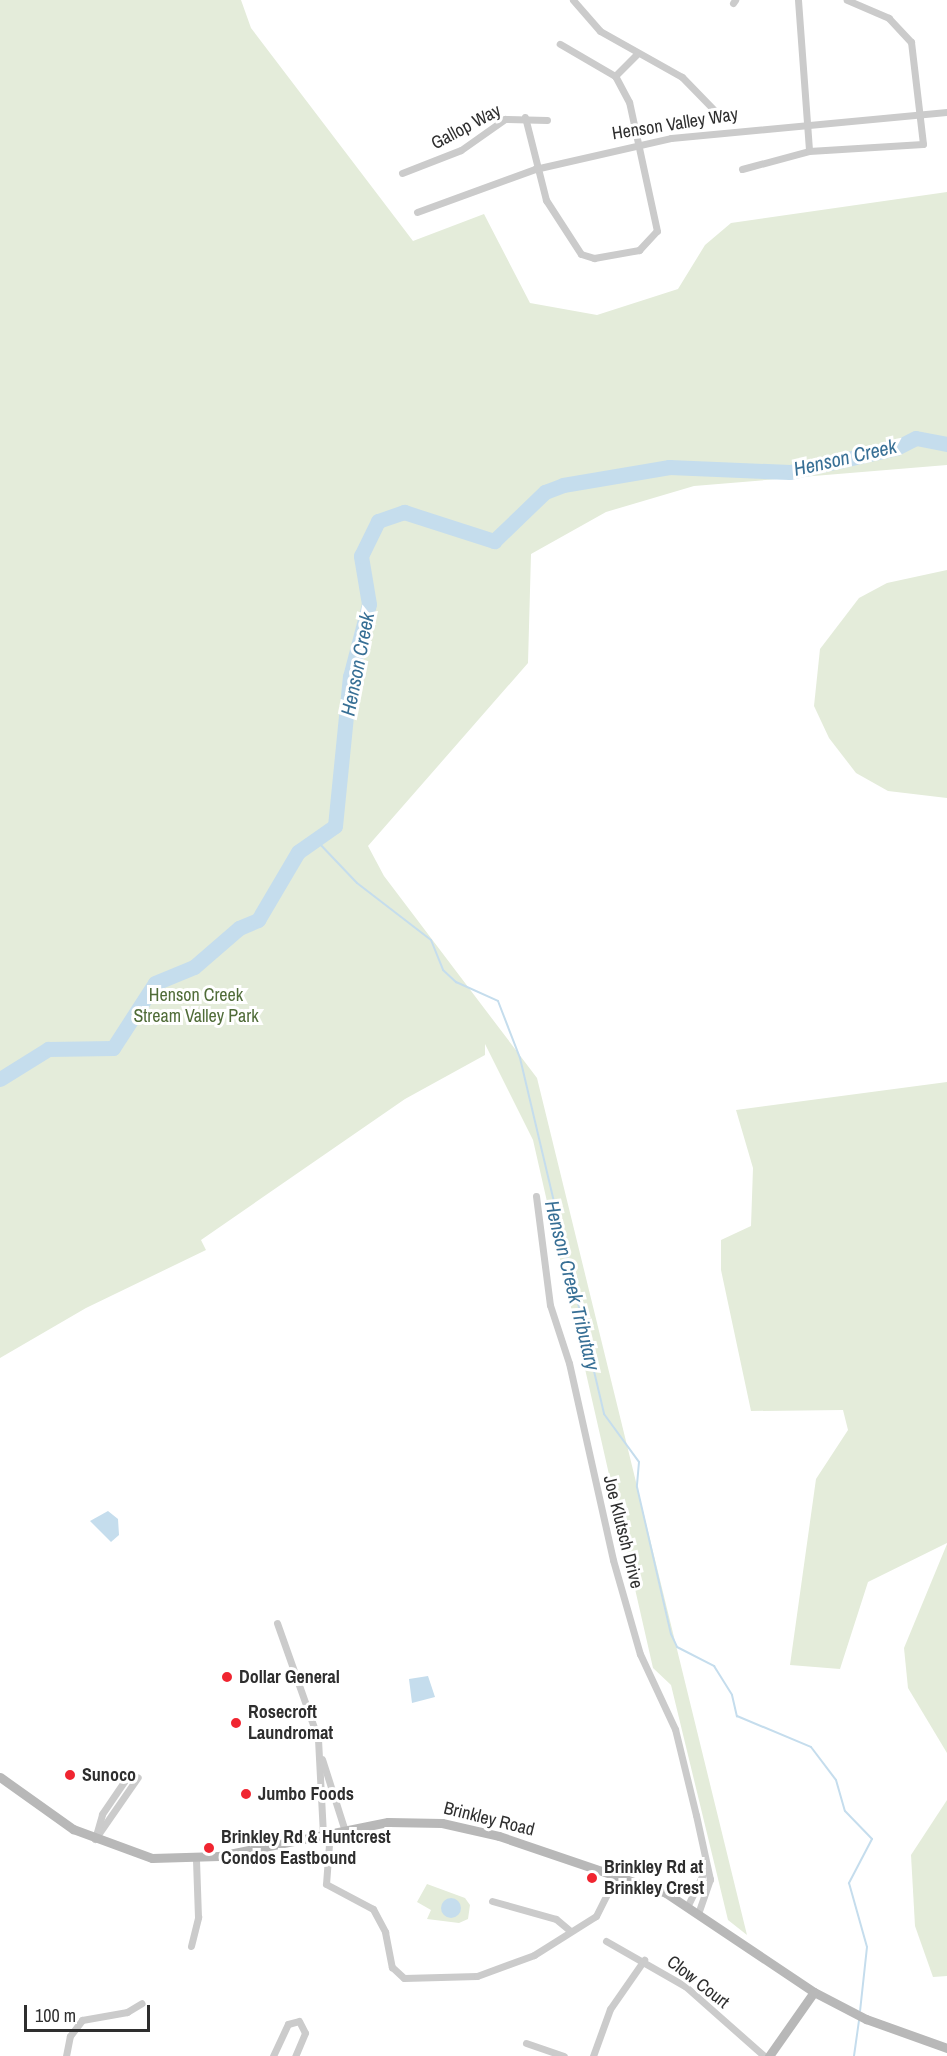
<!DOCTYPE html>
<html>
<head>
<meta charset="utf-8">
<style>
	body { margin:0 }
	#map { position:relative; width:947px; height:2056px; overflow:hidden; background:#fff; font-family:"Archivo Narrow",sans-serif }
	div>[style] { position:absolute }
	.green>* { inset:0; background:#e4ecda }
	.water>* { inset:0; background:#c5dded }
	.round { border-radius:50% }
	.stream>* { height:2px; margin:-1px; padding:0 1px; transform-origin:1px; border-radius:1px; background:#c5dded }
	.river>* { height:15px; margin:-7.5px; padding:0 7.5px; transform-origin:7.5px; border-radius:7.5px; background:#c5dded }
	.street>* { height:7px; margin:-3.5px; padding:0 3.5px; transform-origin:3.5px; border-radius:3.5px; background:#cbcbcb }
	.secondary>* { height:9px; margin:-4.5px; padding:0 4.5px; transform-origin:4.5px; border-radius:4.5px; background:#b8b8b8 }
	.dots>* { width:16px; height:16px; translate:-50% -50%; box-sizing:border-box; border:3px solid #fff; border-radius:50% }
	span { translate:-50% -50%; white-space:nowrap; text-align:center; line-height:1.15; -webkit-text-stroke:6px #fff; paint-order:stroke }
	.street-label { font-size:18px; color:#2e2e2e }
	.park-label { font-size:18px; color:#506c38 }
	.poi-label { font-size:18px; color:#2e2e2e; font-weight:700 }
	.left { translate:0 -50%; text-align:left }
	.water-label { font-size:20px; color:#376f95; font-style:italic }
	.scale { position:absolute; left:24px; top:2005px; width:126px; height:27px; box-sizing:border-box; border:3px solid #2e2e2e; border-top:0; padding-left:8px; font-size:18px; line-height:21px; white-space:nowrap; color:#2e2e2e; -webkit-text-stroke:4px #fff; paint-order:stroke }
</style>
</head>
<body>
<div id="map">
	<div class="green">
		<i style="clip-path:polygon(0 0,241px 0,251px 28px,413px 241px,484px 214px,530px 303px,597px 315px,678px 289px,705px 245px,731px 223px,947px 192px,947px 465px,694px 486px,606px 512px,531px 554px,528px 663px,368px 846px,384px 876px,537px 1078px,747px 1935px,728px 1920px,671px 1685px,653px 1668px,533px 1140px,485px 1044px,485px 1055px,405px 1099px,201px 1240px,206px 1250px,86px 1308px,0 1358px)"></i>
		<i style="clip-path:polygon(947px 570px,947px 798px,888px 791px,856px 773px,829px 738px,814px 706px,820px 649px,859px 598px,887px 583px)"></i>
		<i style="clip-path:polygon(947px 1082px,947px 1543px,868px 1582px,840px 1669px,790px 1665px,816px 1479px,848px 1430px,843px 1410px,751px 1411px,721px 1270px,721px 1240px,751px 1226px,753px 1168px,736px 1110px)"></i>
		<i style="clip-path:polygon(947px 1544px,947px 1753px,908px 1688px,904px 1648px)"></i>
		<i style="clip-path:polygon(947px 1800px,947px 1976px,933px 1977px,915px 1926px,911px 1855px)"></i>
		<i style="clip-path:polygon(427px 1884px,465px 1898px,470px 1905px,468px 1919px,459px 1923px,427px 1919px,431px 1910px,417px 1902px)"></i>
	</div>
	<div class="water">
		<i style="clip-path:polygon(108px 1511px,118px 1519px,119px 1535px,111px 1542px,90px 1521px)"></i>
		<i style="clip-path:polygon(428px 1676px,435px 1697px,412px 1703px,409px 1679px)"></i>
		<i class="round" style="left:441px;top:1898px;width:20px;height:20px"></i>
	</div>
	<div class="stream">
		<i style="left:317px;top:841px;width:58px;rotate:46.4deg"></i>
		<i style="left:357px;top:883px;width:93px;rotate:37.6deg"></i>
		<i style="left:431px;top:940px;width:32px;rotate:68deg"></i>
		<i style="left:443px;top:970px;width:18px;rotate:43deg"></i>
		<i style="left:456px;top:982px;width:46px;rotate:24.3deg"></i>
		<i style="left:498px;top:1001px;width:61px;rotate:68.9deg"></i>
		<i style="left:520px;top:1058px;width:366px;rotate:76.7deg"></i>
		<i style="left:604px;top:1414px;width:59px;rotate:53.9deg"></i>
		<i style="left:639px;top:1462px;width:25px;rotate:95deg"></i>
		<i style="left:637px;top:1487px;width:151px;rotate:77deg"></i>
		<i style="left:671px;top:1634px;width:14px;rotate:65deg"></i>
		<i style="left:677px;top:1647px;width:42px;rotate:27.2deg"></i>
		<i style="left:714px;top:1666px;width:34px;rotate:58deg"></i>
		<i style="left:732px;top:1695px;width:22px;rotate:77deg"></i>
		<i style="left:737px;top:1716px;width:80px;rotate:22.7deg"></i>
		<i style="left:811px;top:1747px;width:41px;rotate:52.9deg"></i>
		<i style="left:836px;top:1780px;width:32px;rotate:74deg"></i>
		<i style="left:845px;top:1811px;width:39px;rotate:46deg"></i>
		<i style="left:872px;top:1839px;width:50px;rotate:117.6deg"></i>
		<i style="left:849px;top:1883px;width:66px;rotate:74.3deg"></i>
		<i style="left:867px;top:1947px;width:64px;rotate:96.2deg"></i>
		<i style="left:854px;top:2056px;width:36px;rotate:-82deg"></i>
	</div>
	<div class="river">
		<i style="left:0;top:1079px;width:57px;rotate:-32deg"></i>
		<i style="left:48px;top:1049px;width:65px;rotate:-0.9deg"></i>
		<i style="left:113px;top:1048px;width:77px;rotate:-57.1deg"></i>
		<i style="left:155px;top:983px;width:42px;rotate:-22.3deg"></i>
		<i style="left:194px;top:967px;width:60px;rotate:-40.9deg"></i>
		<i style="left:239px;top:928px;width:21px;rotate:-23deg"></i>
		<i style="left:258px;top:920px;width:79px;rotate:-59.5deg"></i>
		<i style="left:298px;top:852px;width:45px;rotate:-35.1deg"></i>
		<i style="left:335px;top:826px;width:150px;rotate:-84.3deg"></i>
		<i style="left:350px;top:677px;width:75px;rotate:-75.4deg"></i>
		<i style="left:369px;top:604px;width:49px;rotate:-99.5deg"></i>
		<i style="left:361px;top:556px;width:39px;rotate:-64deg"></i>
		<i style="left:378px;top:521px;width:28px;rotate:-19deg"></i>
		<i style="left:404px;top:512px;width:95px;rotate:17.9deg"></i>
		<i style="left:494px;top:541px;width:71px;rotate:-43.9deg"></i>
		<i style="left:545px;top:492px;width:19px;rotate:-21deg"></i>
		<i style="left:563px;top:485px;width:108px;rotate:-9.6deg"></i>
		<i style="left:669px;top:467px;width:121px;rotate:2.4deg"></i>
		<i style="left:790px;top:472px;width:109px;rotate:-12.8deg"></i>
		<i style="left:896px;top:448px;width:22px;rotate:-27deg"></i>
		<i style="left:916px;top:438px;width:32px;rotate:11deg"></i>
	</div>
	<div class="street">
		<i style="left:573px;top:0;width:41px;rotate:48.9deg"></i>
		<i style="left:600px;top:31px;width:94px;rotate:29.3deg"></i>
		<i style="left:682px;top:77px;width:49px;rotate:45.8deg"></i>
		<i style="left:798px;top:0;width:151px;rotate:85.8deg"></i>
		<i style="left:733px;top:3px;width:4px;rotate:-56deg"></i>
		<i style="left:615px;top:76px;width:30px;rotate:-45deg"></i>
		<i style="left:525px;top:117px;width:86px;rotate:75.8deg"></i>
		<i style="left:546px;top:200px;width:64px;rotate:57.1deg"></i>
		<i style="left:581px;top:254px;width:14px;rotate:17deg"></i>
		<i style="left:594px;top:258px;width:46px;rotate:-10.1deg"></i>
		<i style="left:639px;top:250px;width:26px;rotate:-47deg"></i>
		<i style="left:657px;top:231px;width:132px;rotate:-102.2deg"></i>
		<i style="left:629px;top:102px;width:30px;rotate:-118deg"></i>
		<i style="left:615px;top:76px;width:64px;rotate:-149.8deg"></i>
		<i style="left:742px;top:169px;width:69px;rotate:-15deg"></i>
		<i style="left:809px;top:151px;width:114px;rotate:-3.5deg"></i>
		<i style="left:923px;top:144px;width:103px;rotate:-96.7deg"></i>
		<i style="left:911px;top:42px;width:33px;rotate:-133deg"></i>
		<i style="left:889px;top:18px;width:46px;rotate:-156.8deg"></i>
		<i style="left:402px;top:173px;width:63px;rotate:-21.3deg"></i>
		<i style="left:461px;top:150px;width:54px;rotate:-35.2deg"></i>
		<i style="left:505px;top:119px;width:42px;rotate:1.4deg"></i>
		<i style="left:417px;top:212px;width:126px;rotate:-20deg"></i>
		<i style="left:535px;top:169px;width:139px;rotate:-12.8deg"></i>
		<i style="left:671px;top:138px;width:277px;rotate:-5.4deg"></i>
		<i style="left:536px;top:1196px;width:110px;rotate:82.7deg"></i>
		<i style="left:550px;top:1305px;width:61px;rotate:71.9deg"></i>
		<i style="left:569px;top:1363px;width:202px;rotate:77.4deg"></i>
		<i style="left:613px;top:1560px;width:98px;rotate:74deg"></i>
		<i style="left:640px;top:1654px;width:83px;rotate:65deg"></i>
		<i style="left:675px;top:1729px;width:89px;rotate:76.3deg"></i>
		<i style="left:696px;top:1815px;width:66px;rotate:77.7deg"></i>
		<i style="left:710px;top:1879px;width:34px;rotate:109deg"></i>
		<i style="left:277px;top:1623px;width:123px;rotate:70.5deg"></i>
		<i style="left:318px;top:1739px;width:94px;rotate:87deg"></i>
		<i style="left:322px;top:1759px;width:72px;rotate:72.3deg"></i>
		<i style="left:330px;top:1831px;width:53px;rotate:94.3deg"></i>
		<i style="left:326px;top:1884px;width:53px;rotate:28deg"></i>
		<i style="left:373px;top:1909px;width:26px;rotate:62deg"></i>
		<i style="left:385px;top:1932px;width:36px;rotate:79deg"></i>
		<i style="left:392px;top:1967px;width:16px;rotate:43deg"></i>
		<i style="left:404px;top:1978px;width:73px;rotate:-1.6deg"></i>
		<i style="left:477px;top:1976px;width:61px;rotate:-20.2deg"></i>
		<i style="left:534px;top:1955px;width:73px;rotate:-32.2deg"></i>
		<i style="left:596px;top:1916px;width:47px;rotate:-63.4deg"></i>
		<i style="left:95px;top:1839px;width:75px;rotate:-55.3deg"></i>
		<i style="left:95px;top:1839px;width:26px;rotate:-74deg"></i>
		<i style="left:102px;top:1814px;width:50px;rotate:-55.7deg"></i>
		<i style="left:492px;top:1901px;width:66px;rotate:15.7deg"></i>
		<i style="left:556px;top:1919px;width:17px;rotate:40deg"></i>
		<i style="left:688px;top:1905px;width:41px;rotate:-64.1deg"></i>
		<i style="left:606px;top:1941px;width:91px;rotate:29.7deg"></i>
		<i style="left:685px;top:1986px;width:106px;rotate:41.5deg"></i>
		<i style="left:191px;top:1946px;width:30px;rotate:-76deg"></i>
		<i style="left:198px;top:1917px;width:58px;rotate:-92deg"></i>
		<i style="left:526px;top:2043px;width:40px;rotate:18.9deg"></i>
		<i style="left:66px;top:2056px;width:20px;rotate:-79deg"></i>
		<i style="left:70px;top:2036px;width:20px;rotate:-53deg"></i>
		<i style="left:82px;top:2020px;width:46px;rotate:-10.1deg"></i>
		<i style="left:127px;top:2012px;width:17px;rotate:-31deg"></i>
		<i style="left:273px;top:2056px;width:35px;rotate:-65deg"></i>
		<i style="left:288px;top:2024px;width:11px;rotate:-15deg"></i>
		<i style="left:299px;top:2021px;width:13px;rotate:63deg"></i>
		<i style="left:305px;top:2033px;width:25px;rotate:113deg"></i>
		<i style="left:593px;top:2056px;width:50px;rotate:-70.1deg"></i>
		<i style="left:610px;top:2009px;width:60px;rotate:-55.2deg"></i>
	</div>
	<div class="secondary">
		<i style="left:0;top:1777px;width:90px;rotate:35.5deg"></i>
		<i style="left:73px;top:1829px;width:84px;rotate:20.2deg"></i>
		<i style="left:152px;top:1858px;width:67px;rotate:-1.7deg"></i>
		<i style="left:219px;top:1856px;width:172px;rotate:-11.4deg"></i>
		<i style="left:388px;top:1822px;width:54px;rotate:1.1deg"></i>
		<i style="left:442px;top:1823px;width:58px;rotate:12.8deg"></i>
		<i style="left:499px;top:1836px;width:176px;rotate:18.8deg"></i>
		<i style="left:666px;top:1893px;width:178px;rotate:33.8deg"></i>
		<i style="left:814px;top:1992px;width:59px;rotate:27.4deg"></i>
		<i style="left:866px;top:2019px;width:86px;rotate:19.7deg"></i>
		<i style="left:769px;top:2056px;width:78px;rotate:-54.9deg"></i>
	</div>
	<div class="dots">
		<i style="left:227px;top:1677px;background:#f02530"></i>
		<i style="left:236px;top:1723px;background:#f02530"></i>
		<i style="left:70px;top:1775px;background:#f02530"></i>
		<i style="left:246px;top:1794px;background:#f02530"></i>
		<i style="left:209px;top:1848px;background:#f02530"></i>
		<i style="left:592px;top:1878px;background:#f02530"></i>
	</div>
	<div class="street-label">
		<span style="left:675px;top:124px;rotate:-9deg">Henson Valley Way</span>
		<span style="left:466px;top:127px;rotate:-28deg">Gallop Way</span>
		<span style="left:623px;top:1532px;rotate:76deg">Joe Klutsch Drive</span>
		<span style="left:489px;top:1819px;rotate:14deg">Brinkley Road</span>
		<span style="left:698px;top:1982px;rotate:38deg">Clow Court</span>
	</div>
	<div class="park-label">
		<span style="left:196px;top:1006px">Henson Creek<br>Stream Valley Park</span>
	</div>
	<div class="poi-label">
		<span class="left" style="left:239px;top:1677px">Dollar General</span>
		<span class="left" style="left:248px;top:1723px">Rosecroft<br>Laundromat</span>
		<span class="left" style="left:82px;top:1775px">Sunoco</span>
		<span class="left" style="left:258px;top:1794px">Jumbo Foods</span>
		<span class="left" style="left:221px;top:1848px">Brinkley Rd &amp; Huntcrest<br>Condos Eastbound</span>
		<span class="left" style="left:604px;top:1878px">Brinkley Rd at<br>Brinkley Crest</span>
	</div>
	<div class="water-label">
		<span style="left:845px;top:457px;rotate:-13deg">Henson Creek</span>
		<span style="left:357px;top:664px;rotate:-79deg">Henson Creek</span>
		<span style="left:573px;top:1285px;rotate:76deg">Henson Creek Tributary</span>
	</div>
	<div class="scale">100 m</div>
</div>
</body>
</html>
